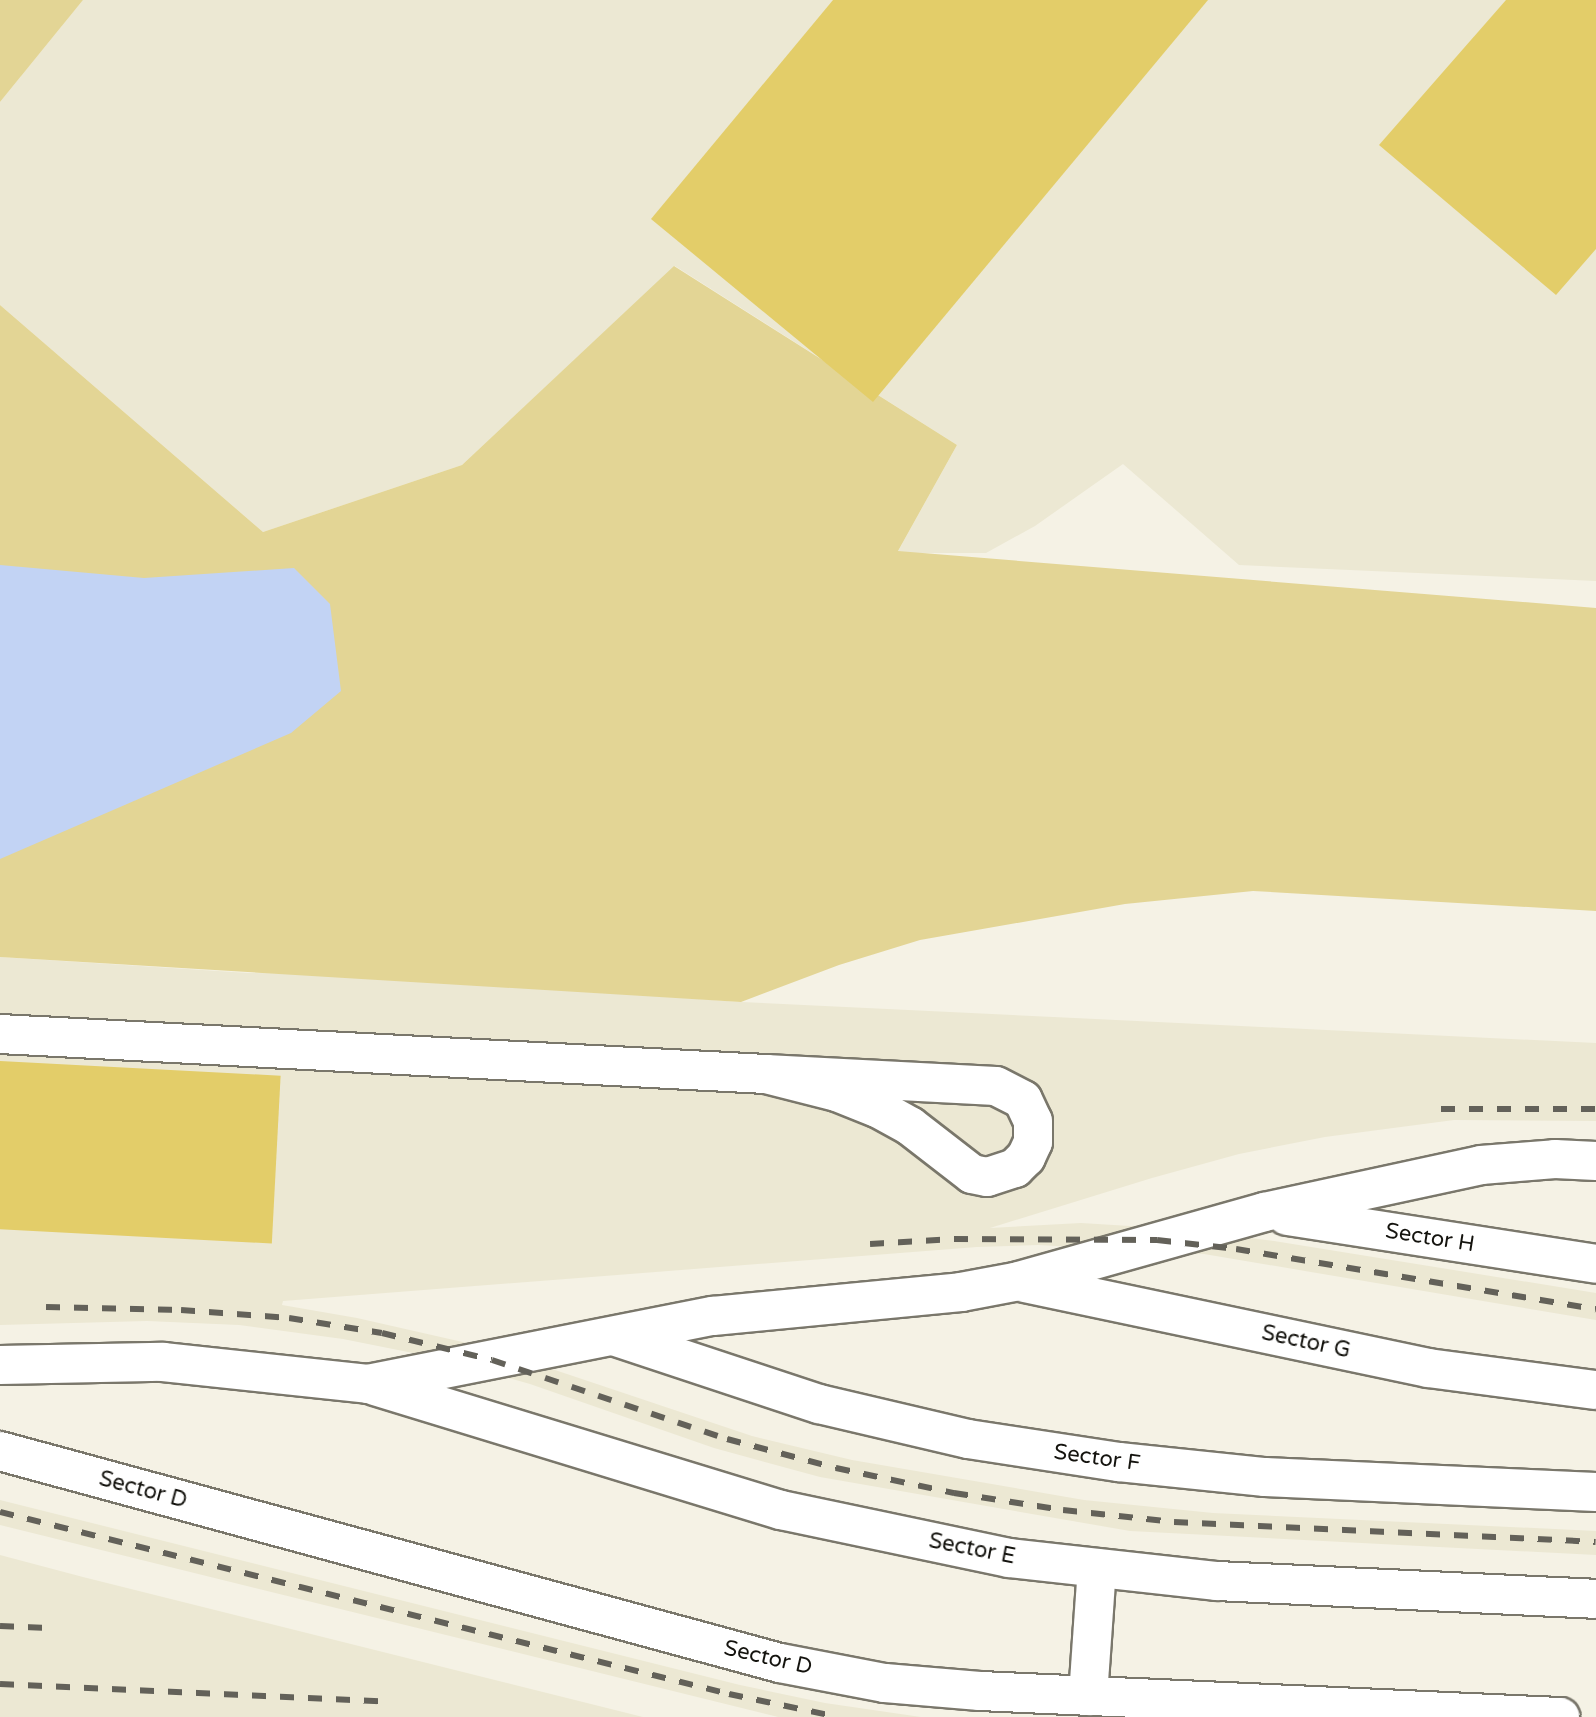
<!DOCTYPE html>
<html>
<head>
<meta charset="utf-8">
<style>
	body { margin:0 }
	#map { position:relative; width:1596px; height:1717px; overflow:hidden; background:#f5f2e5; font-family:"Varela Round",sans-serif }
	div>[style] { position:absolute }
	.built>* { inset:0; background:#ece8d3 }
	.green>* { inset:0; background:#e3d595 }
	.water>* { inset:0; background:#c2d3f4 }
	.building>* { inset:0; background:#e3cd69; transform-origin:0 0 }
	.roads { filter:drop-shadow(2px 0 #7a776b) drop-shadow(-2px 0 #7a776b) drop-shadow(0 2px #7a776b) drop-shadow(0 -2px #7a776b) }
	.minor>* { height:38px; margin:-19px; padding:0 19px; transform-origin:19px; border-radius:19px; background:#fff }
	.rail>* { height:6px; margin-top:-3px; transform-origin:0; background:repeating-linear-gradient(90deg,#636159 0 14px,transparent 0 28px) }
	span { translate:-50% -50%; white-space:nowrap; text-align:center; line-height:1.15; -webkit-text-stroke:8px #fff; paint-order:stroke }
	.street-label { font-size:22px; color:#14130e }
</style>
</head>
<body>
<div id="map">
	<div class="built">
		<i style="clip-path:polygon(83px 0,1596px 0,1596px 581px,1239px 565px,1123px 464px,1035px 526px,986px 553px,897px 553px,957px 445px,675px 266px,462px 465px,263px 532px,0 305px,0 102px)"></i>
		<i style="clip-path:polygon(0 957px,249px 973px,342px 974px,741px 1002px,1596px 1043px,1596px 1121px,1454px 1120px,1325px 1137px,1239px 1154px,1152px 1178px,990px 1228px,1081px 1223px,1179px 1229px,1274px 1241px,1596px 1293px,1596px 1320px,1204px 1254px,1038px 1245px,977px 1247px,283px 1301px,282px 1305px,357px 1318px,489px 1348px,752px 1436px,852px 1460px,1084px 1500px,1213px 1513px,1596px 1531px,1596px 1555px,1130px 1531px,820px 1477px,714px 1448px,530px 1384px,438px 1358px,343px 1339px,239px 1325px,147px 1321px,0 1325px)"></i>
		<i style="clip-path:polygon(0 1500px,740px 1685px,825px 1703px,921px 1717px,778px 1717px,0 1525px)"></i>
		<i style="clip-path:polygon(0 1555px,83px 1577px,643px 1717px,0 1717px)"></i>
	</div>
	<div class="green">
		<i style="clip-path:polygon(0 0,83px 0,0 102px)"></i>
		<i style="clip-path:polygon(674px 266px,957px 445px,898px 551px,1596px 608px,1596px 911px,1253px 891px,1125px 904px,920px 940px,839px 965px,741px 1002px,0 957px,0 305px,263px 532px,462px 465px)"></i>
	</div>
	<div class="water">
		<i style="clip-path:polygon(0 565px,144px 578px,294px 568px,330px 604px,341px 691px,291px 733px,0 859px)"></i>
	</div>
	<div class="building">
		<i style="clip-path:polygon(833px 0,1208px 0,873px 402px,651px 219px)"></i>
		<i style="clip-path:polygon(1506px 0,1596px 0,1596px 249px,1556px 295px,1379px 145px)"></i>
		<i style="left:0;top:1061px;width:281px;height:168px;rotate:3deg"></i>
	</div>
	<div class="roads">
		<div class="minor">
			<i style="left:0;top:1034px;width:767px;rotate:2.99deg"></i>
			<i style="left:766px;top:1074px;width:230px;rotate:3deg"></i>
			<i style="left:996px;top:1086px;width:30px;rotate:27deg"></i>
			<i style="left:1023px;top:1100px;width:23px;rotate:65deg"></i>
			<i style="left:1033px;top:1121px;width:21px;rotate:90deg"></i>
			<i style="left:1033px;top:1142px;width:17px;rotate:115deg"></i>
			<i style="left:1026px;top:1157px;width:16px;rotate:135deg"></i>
			<i style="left:1015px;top:1168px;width:29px;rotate:162deg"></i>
			<i style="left:987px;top:1177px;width:15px;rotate:-169deg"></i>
			<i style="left:972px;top:1174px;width:78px;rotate:-142.3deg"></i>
			<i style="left:910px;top:1126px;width:38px;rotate:-151deg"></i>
			<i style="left:877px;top:1108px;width:43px;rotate:-158.2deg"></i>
			<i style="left:837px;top:1092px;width:73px;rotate:-165.8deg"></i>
			<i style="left:1287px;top:1216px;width:313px;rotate:8.8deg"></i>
			<i style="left:1025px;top:1283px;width:412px;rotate:11.9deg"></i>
			<i style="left:1428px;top:1368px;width:169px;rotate:7.5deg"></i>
			<i style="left:616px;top:1337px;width:214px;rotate:18.3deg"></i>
			<i style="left:819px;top:1404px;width:153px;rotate:13.2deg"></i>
			<i style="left:968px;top:1439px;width:153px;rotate:8.7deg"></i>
			<i style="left:1119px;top:1462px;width:147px;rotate:5.9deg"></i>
			<i style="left:1265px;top:1477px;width:331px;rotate:2.6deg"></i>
			<i style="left:0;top:1365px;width:163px;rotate:-1.1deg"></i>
			<i style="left:163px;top:1362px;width:206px;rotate:6.1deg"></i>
			<i style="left:368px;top:1384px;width:352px;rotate:-11.2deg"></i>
			<i style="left:713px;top:1316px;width:249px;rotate:-5.5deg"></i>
			<i style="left:961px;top:1292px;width:59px;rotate:-10.7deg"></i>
			<i style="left:1019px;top:1281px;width:255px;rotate:-15.7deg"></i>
			<i style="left:1264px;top:1212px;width:222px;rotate:-12.2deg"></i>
			<i style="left:1481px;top:1165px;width:74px;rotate:-4.6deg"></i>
			<i style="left:1555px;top:1159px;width:41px;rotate:2.8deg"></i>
			<i style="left:375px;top:1386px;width:425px;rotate:17deg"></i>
			<i style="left:781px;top:1510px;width:233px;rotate:11.9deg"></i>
			<i style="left:1009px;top:1558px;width:209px;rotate:6.3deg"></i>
			<i style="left:1217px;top:1581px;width:379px;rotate:2.7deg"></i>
			<i style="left:0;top:1451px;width:808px;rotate:15.21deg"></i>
			<i style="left:780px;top:1663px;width:107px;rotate:10.8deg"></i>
			<i style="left:885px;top:1683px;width:95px;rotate:4.8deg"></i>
			<i style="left:980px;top:1691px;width:581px;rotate:2.57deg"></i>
			<i style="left:1088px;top:1696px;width:128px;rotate:-86deg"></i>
		</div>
	</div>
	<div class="rail">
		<i style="left:1441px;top:1109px;width:155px"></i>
		<i style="left:870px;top:1244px;width:84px;rotate:-3.4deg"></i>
		<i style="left:954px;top:1239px;width:203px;rotate:0.3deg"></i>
		<i style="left:1157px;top:1240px;width:80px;rotate:6.5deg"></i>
		<i style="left:1236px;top:1249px;width:365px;rotate:9.5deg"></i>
		<i style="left:46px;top:1307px;width:135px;rotate:1.3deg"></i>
		<i style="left:181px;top:1310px;width:108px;rotate:4.2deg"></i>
		<i style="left:289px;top:1318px;width:94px;rotate:9.2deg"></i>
		<i style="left:382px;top:1333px;width:113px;rotate:13.8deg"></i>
		<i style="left:492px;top:1360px;width:248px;rotate:18.6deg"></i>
		<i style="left:727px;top:1439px;width:113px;rotate:14.9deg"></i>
		<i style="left:836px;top:1468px;width:121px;rotate:12deg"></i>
		<i style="left:954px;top:1493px;width:110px;rotate:8.9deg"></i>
		<i style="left:1063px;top:1510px;width:112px;rotate:6.2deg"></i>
		<i style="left:1174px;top:1522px;width:422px;rotate:2.7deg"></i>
		<i style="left:0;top:1512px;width:751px;rotate:14.02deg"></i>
		<i style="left:729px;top:1694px;width:111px;rotate:11.9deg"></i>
		<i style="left:0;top:1626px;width:48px;rotate:2.4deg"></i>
		<i style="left:0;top:1684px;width:391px;rotate:2.6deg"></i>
	</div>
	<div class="street-label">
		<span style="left:1430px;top:1238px;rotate:9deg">Sector H</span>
		<span style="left:1306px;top:1342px;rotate:12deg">Sector G</span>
		<span style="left:1097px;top:1458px;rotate:8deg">Sector F</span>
		<span style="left:143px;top:1490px;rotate:15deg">Sector D</span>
		<span style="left:972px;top:1549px;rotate:11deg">Sector E</span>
		<span style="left:768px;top:1658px;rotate:13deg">Sector D</span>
	</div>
</div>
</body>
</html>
